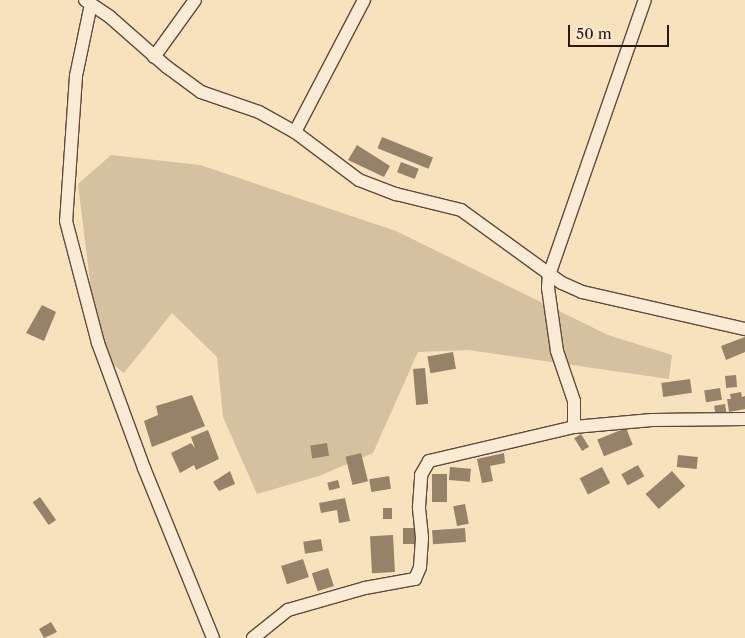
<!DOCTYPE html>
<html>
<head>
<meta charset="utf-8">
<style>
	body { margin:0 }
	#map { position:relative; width:745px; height:638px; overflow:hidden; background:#f8e2bd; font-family:"Libre Caslon Text",serif }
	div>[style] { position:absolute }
	.green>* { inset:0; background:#d5c09f }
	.building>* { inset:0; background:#968169; transform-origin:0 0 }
	.roads { filter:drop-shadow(1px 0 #5f4a3a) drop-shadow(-1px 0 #5f4a3a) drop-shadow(0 1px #5f4a3a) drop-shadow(0 -1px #5f4a3a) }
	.street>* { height:12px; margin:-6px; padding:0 6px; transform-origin:6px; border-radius:6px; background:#faecd4 }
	span { translate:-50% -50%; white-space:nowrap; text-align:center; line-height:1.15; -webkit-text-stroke:5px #faecd4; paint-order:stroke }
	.scale { position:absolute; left:568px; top:25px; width:101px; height:22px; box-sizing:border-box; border:2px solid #2c180f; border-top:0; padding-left:6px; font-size:15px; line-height:18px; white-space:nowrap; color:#2c180f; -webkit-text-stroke:4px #faecd4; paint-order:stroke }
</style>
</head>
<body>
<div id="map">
	<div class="green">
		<i style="clip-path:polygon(111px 155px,200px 165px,396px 231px,608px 335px,672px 355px,669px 379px,468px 350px,418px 352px,373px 453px,319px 476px,257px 494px,223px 417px,217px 357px,172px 313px,124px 373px,99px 354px,78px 184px)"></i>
	</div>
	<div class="building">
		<i style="left:382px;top:137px;width:55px;height:12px;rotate:22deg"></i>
		<i style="clip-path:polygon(357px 145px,390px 166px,384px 177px,348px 160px)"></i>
		<i style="left:401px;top:162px;width:19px;height:11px;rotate:21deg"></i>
		<i style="clip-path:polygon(42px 305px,56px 312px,44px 341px,26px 333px)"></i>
		<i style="clip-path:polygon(745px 337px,745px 352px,726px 360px,721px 346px)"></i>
		<i style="left:453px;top:352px;width:17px;height:26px;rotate:80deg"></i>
		<i style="left:425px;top:368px;width:36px;height:12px;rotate:85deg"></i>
		<i style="left:736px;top:375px;width:12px;height:11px;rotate:85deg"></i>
		<i style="left:690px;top:379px;width:14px;height:29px;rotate:82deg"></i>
		<i style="left:720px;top:388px;width:12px;height:16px;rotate:81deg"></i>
		<i style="clip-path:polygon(741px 392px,742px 397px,745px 396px,745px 409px,729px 412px,727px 399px,731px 399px,730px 394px)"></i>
		<i style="clip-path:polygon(192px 395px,205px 426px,152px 447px,144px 421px,158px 415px,156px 406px)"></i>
		<i style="left:725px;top:404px;width:12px;height:11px;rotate:81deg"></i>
		<i style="left:626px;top:428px;width:18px;height:31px;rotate:68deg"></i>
		<i style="clip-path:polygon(208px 430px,219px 459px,196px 470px,194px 465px,180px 473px,171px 453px,191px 443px,195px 448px,191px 437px)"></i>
		<i style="left:581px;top:434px;width:15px;height:8px;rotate:58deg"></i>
		<i style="left:327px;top:443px;width:13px;height:17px;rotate:81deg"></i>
		<i style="left:361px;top:453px;width:29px;height:16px;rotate:76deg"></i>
		<i style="clip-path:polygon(504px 453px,505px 463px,490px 466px,493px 481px,482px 483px,477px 459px)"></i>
		<i style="left:678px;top:455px;width:20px;height:12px;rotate:6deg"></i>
		<i style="left:638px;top:465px;width:13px;height:19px;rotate:61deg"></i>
		<i style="left:450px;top:467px;width:21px;height:13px;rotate:5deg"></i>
		<i style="left:602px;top:467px;width:18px;height:25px;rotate:63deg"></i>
		<i style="clip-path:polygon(230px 471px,235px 484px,219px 491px,213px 482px)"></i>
		<i style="left:672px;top:471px;width:20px;height:35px;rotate:49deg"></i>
		<i style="left:432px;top:474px;width:15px;height:28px"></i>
		<i style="left:389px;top:476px;width:13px;height:20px;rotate:81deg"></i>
		<i style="left:338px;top:480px;width:8px;height:11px;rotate:76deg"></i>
		<i style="left:40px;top:497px;width:28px;height:9px;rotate:55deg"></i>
		<i style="clip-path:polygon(345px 498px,350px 521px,339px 523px,337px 510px,321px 513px,319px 503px)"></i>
		<i style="left:465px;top:504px;width:20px;height:12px;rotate:79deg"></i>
		<i style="left:383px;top:508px;width:9px;height:11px"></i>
		<i style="left:403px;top:528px;width:12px;height:16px"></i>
		<i style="left:465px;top:528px;width:14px;height:33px;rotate:86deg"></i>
		<i style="left:393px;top:535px;width:37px;height:23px;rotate:87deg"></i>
		<i style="left:321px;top:539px;width:12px;height:18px;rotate:81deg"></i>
		<i style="left:303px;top:559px;width:19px;height:23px;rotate:72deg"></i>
		<i style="left:328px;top:568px;width:19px;height:17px;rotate:72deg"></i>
		<i style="clip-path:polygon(51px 622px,57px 632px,44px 638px,39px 629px)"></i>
	</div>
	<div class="roads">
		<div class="street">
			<i style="left:85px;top:0;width:30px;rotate:34deg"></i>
			<i style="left:110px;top:17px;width:76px;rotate:41.3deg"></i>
			<i style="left:167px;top:67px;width:42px;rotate:36.3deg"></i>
			<i style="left:201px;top:92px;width:61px;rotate:19deg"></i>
			<i style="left:259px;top:112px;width:41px;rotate:29.1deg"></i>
			<i style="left:295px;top:132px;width:80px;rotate:36.9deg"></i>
			<i style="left:359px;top:180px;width:40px;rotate:21deg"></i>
			<i style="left:396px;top:194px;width:67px;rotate:13.8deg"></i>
			<i style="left:461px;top:210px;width:125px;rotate:35.9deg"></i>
			<i style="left:562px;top:283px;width:22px;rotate:24deg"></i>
			<i style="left:582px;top:292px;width:167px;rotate:12.8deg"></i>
			<i style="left:91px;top:4px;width:74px;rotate:101.8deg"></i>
			<i style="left:76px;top:76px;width:145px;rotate:93.9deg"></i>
			<i style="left:66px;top:221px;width:126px;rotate:75.3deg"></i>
			<i style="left:98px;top:343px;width:133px;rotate:69.8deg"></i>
			<i style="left:144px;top:468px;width:183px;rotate:67.9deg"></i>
			<i style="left:154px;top:57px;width:70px;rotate:-54.3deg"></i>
			<i style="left:295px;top:132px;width:149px;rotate:-62.4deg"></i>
			<i style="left:574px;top:427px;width:26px;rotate:-90deg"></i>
			<i style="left:574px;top:401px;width:53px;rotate:-108.8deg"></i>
			<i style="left:557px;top:351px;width:64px;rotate:-98.1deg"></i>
			<i style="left:548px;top:288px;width:13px;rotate:-86deg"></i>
			<i style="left:549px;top:275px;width:291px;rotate:-70.8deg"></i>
			<i style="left:253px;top:638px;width:45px;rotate:-38.7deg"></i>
			<i style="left:288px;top:610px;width:80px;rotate:-15.9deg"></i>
			<i style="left:365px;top:588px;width:51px;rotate:-10.2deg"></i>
			<i style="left:415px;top:579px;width:13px;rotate:-67deg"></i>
			<i style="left:420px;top:567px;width:30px;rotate:-86deg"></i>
			<i style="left:422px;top:537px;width:30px;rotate:-96deg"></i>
			<i style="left:419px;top:507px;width:32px;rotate:-86deg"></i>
			<i style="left:421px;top:475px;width:16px;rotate:-60deg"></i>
			<i style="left:429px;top:461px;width:149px;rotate:-13.2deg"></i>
			<i style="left:574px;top:427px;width:78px;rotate:-5.1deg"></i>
			<i style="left:652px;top:420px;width:93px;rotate:-0.6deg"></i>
		</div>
	</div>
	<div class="scale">50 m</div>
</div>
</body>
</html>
